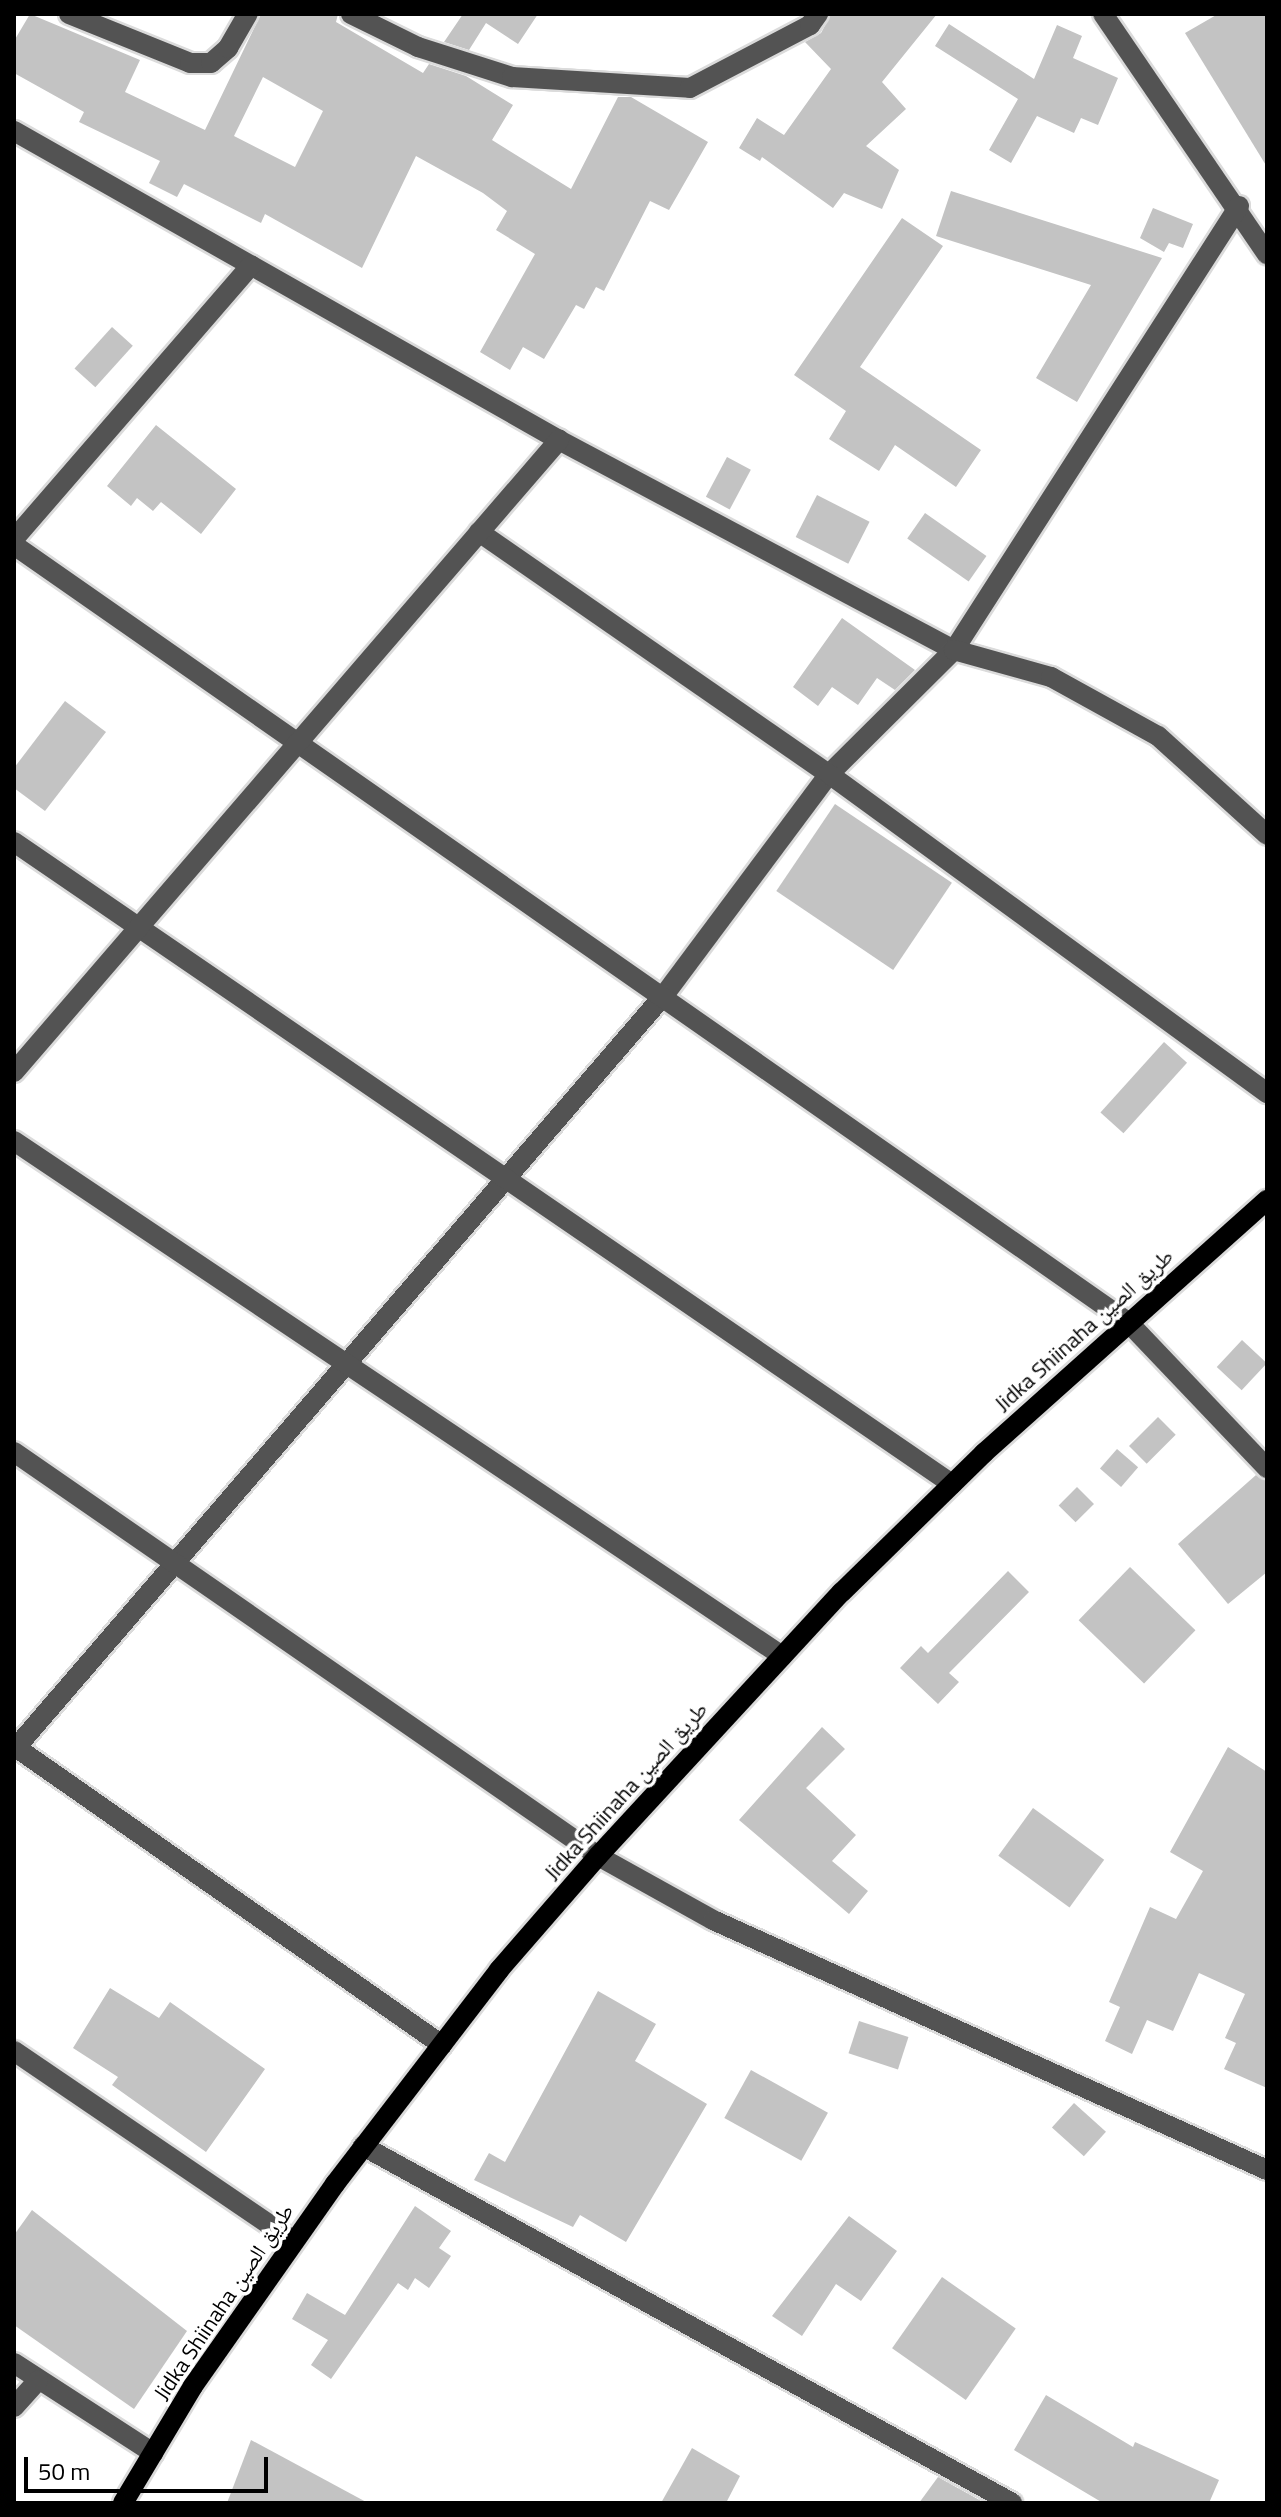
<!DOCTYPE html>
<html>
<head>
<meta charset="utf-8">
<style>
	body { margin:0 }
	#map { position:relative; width:1281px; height:2517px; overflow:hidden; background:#fff; font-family:"Titillium Web","Noto Naskh Arabic",sans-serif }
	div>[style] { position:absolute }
	.building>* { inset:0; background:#c3c3c3; transform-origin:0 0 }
	.roads { filter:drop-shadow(2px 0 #dbdbdb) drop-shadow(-2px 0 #dbdbdb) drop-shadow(0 2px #dbdbdb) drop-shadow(0 -2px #dbdbdb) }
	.minor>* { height:20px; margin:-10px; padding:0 10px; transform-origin:10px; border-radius:10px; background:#535353 }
	.major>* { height:20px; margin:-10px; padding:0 10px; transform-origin:10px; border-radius:10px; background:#000 }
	span { translate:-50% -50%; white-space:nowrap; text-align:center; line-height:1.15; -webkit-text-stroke:7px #fff; paint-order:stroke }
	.street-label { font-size:22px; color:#000 }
	.frame { position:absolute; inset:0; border:16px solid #000; pointer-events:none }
	.scale { position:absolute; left:24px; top:2457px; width:244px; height:36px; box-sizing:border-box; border:4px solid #000; border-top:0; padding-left:10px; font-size:24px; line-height:28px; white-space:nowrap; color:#000; -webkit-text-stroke:6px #fff; paint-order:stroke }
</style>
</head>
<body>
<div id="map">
	<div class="building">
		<i style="clip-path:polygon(evenodd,30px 14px,140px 60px,125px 92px,205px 130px,261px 14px,338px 14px,336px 22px,423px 73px,429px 64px,466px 76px,513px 105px,492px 140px,571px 189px,618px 97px,631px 97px,708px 142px,669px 210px,650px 201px,604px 291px,596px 287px,584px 309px,576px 305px,544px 359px,523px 347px,510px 370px,480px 352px,535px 254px,496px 230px,507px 211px,483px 193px,416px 156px,362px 268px,265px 214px,261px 223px,184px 184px,177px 197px,149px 183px,160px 161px,79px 122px,84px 112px,14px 73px,14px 41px,30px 14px,263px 77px,323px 111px,295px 167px,234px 136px,263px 77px)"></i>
		<i style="clip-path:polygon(463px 14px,538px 14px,518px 44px,486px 23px,469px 50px,444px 42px)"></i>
		<i style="clip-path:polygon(831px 14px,937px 14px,882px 82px,906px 109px,866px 146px,899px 170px,882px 209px,844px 193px,833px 208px,762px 157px,760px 161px,739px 148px,757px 118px,784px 135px,831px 69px,805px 42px,821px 33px)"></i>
		<i style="clip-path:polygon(1218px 14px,1267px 14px,1267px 167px,1185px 33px)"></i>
		<i style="clip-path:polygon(949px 24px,1034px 79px,1057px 25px,1082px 36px,1073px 58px,1118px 78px,1098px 125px,1081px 118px,1074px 133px,1037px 116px,1011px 163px,989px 150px,1018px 99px,935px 46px)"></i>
		<i style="clip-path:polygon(951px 191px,1162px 258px,1077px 402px,1036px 378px,1091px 285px,936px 236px)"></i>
		<i style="clip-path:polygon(1153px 208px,1193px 224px,1183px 248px,1169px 243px,1164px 252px,1140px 238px)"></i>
		<i style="clip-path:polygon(902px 218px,943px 246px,860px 367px,981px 450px,956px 487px,895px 445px,879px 471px,829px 439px,846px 411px,794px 375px)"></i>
		<i style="left:112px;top:327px;width:28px;height:56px;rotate:42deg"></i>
		<i style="clip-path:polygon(156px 425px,236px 489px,201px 534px,161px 502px,153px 511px,137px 498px,131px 506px,107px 486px)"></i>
		<i style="left:727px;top:457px;width:27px;height:45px;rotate:28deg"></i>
		<i style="left:817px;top:495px;width:59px;height:47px;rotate:27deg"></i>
		<i style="left:925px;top:513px;width:75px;height:31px;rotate:35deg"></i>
		<i style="clip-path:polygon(842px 618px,915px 670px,895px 690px,877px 678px,858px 705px,832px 687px,818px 706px,793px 687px)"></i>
		<i style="clip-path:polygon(65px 701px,106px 732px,45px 811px,14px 788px,14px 768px)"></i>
		<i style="left:835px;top:804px;width:141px;height:105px;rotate:34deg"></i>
		<i style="left:1164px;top:1042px;width:31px;height:95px;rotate:42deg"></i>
		<i style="left:1242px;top:1340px;width:34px;height:37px;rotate:43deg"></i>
		<i style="left:1158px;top:1417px;width:25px;height:41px;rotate:45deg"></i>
		<i style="left:1117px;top:1449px;width:28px;height:26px;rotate:41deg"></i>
		<i style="clip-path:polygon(1256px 1475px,1267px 1481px,1267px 1572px,1228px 1604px,1178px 1544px)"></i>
		<i style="left:1077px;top:1487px;width:24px;height:26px;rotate:45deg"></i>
		<i style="left:1130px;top:1567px;width:91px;height:74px;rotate:44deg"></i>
		<i style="clip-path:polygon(1008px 1571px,1029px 1592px,949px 1673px,959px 1682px,938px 1704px,900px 1668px,921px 1646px,928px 1653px)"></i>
		<i style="clip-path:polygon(822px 1727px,845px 1749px,806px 1788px,856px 1835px,832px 1861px,868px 1891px,849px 1914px,739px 1820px)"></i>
		<i style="clip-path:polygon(1228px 1747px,1267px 1772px,1267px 2088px,1224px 2069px,1236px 2043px,1225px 2038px,1245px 1994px,1199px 1973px,1173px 2031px,1147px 2020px,1132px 2054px,1105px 2041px,1120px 2007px,1109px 2002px,1150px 1907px,1176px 1919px,1203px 1871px,1170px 1852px)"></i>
		<i style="left:1033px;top:1808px;width:88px;height:59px;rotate:36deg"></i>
		<i style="clip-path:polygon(110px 1988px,159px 2018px,170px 2002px,265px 2069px,206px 2152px,112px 2085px,118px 2077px,73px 2048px)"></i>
		<i style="clip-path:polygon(598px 1991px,656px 2024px,635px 2061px,707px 2104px,626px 2242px,580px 2215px,573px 2227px,474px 2180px,489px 2153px,505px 2162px)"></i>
		<i style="left:859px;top:2021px;width:52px;height:34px;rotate:18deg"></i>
		<i style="left:751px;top:2070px;width:88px;height:55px;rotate:29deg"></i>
		<i style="left:1074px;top:2103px;width:43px;height:33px;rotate:42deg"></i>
		<i style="clip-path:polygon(415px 2206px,451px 2231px,439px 2248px,451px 2256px,429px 2288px,415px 2278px,408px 2290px,398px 2283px,331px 2379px,311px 2365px,328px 2340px,292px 2319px,307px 2293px,345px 2315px)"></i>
		<i style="clip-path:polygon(32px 2210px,187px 2331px,134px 2409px,14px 2325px,14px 2235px)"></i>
		<i style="clip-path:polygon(849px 2216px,897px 2251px,861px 2301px,836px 2284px,802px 2336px,772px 2316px)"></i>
		<i style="left:942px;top:2277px;width:90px;height:87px;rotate:35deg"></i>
		<i style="clip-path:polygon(1046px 2395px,1133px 2447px,1135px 2442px,1219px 2480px,1209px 2503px,1103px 2503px,1014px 2450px)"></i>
		<i style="clip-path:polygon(251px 2440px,368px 2503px,227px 2503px)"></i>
		<i style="clip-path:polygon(692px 2448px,740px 2476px,726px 2503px,661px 2503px)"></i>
		<i style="clip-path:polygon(938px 2477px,985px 2503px,919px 2503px)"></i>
	</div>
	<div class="roads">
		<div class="minor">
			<i style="left:69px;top:14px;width:131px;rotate:22deg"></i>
			<i style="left:190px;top:63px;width:21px"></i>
			<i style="left:211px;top:63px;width:23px;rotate:-41deg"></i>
			<i style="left:228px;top:48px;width:39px;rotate:-60deg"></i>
			<i style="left:351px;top:14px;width:75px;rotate:26.2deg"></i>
			<i style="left:418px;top:47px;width:99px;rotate:17.7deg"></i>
			<i style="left:512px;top:77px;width:178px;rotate:3.5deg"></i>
			<i style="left:690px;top:88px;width:136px;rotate:-27.7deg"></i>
			<i style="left:810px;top:25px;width:14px;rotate:-54deg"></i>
			<i style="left:1103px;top:14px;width:291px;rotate:55.7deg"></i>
			<i style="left:14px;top:131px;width:627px;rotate:29.55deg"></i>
			<i style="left:559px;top:440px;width:447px;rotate:28deg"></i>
			<i style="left:954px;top:650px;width:176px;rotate:135.2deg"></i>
			<i style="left:829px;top:774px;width:276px;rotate:126.7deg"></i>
			<i style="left:664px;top:995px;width:996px;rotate:130.73deg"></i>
			<i style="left:1239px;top:206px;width:528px;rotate:122.7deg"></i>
			<i style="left:954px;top:650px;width:101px;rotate:15.6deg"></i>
			<i style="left:1051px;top:677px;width:122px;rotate:28.9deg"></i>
			<i style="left:1158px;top:736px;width:147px;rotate:42.2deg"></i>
			<i style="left:479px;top:532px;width:426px;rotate:34.7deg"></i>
			<i style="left:829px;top:774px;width:542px;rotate:36.07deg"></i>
			<i style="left:14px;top:539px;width:362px;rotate:-49.1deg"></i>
			<i style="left:14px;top:545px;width:1358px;rotate:34.9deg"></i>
			<i style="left:1128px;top:1322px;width:202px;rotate:46.4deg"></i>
			<i style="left:14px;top:842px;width:1137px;rotate:34.39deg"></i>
			<i style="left:14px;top:1072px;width:835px;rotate:-49.23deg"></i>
			<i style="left:14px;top:1141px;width:925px;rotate:33.84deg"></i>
			<i style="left:14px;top:1452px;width:710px;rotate:34.67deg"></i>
			<i style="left:598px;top:1856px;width:132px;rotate:29.1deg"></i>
			<i style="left:713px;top:1920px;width:608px;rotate:24.29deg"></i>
			<i style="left:14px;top:1746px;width:522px;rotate:34.94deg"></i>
			<i style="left:14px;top:2051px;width:338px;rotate:34.2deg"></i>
			<i style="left:363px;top:2146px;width:741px;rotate:28.81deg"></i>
			<i style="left:14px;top:2363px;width:166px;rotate:32.9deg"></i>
			<i style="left:14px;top:2407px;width:36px;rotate:-48deg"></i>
		</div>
		<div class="major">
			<i style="left:123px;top:2503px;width:136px;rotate:-59.1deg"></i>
			<i style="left:193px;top:2386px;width:247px;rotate:-54.9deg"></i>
			<i style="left:335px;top:2184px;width:270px;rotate:-52.5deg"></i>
			<i style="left:499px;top:1970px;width:151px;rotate:-49deg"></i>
			<i style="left:598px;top:1856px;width:359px;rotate:-47.3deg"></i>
			<i style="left:842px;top:1592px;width:199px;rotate:-44.4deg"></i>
			<i style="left:984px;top:1453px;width:380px;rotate:-41.8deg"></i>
		</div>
	</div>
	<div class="street-label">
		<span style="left:1084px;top:1330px;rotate:-42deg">Jidka Shiinaha طريق الصين</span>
		<span style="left:626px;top:1791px;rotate:-48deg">Jidka Shiinaha طريق الصين</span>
		<span style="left:224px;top:2302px;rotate:-56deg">Jidka Shiinaha طريق الصين</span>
	</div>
	<div class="frame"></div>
	<div class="scale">50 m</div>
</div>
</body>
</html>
